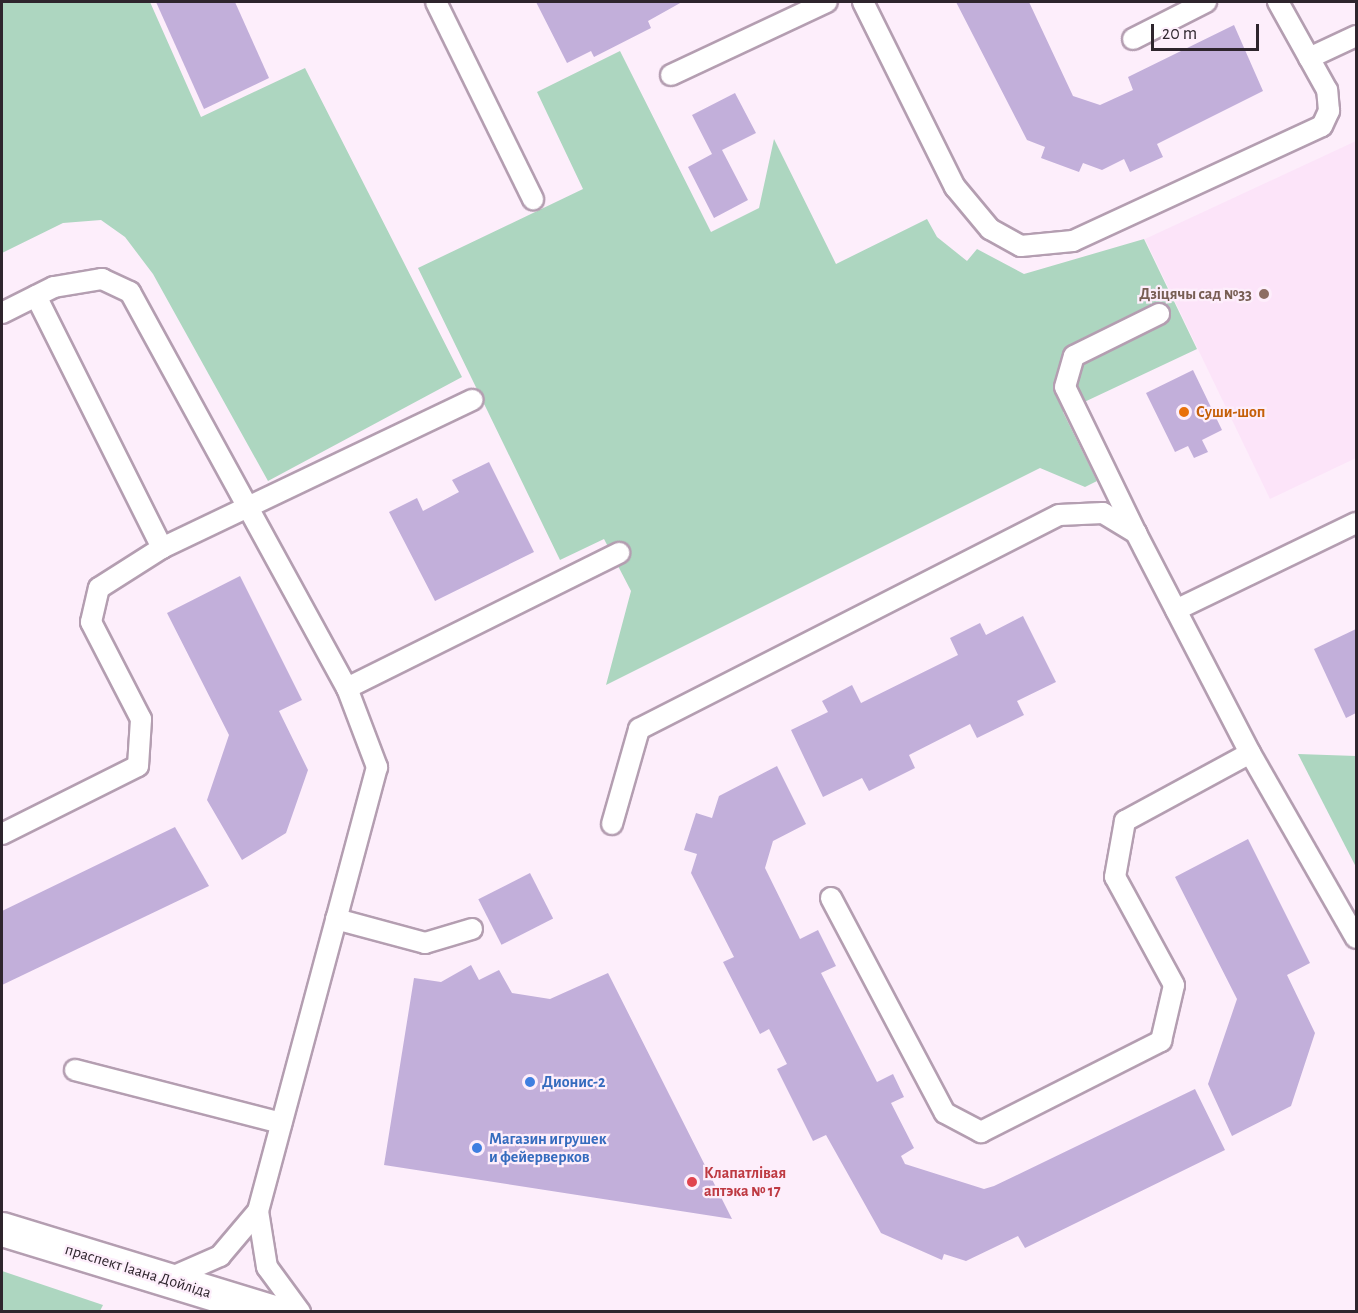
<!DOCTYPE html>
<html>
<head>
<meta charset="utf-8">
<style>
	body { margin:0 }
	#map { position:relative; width:1358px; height:1313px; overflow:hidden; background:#fdeefb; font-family:"Alegreya Sans",sans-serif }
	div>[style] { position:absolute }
	.built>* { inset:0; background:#fce4f9 }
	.green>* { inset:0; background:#add6c0 }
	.building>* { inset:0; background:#c2afda; transform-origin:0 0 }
	.roads { filter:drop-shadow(2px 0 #b49eb1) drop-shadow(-2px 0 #b49eb1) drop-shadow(0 2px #b49eb1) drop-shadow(0 -2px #b49eb1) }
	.lane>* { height:20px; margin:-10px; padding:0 10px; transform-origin:10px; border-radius:10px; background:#fff }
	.secondary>* { height:33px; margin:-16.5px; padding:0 16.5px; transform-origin:16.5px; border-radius:16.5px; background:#fff }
	.dots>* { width:16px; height:16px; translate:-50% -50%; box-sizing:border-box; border:3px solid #fdeefb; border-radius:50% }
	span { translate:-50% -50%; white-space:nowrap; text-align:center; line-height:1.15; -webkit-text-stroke:4.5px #fdeefb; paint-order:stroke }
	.education-label { font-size:16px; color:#785e54; font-weight:700 }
	.right { translate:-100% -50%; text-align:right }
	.food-label { font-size:16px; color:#c56008; font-weight:700 }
	.left { translate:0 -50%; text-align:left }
	.shop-label { font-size:16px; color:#366cbe; font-weight:700 }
	.health-label { font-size:16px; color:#be3a42; font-weight:700 }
	.street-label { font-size:16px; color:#2e252d }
	.frame { position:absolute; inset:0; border:3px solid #2e252d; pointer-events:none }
	.scale { position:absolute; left:1151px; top:24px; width:108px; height:27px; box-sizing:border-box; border:3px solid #2e252d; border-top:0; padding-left:8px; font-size:18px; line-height:21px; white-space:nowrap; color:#2e252d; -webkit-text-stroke:4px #fdeefb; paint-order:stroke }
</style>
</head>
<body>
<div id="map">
	<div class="built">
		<i style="clip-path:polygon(1356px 141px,1356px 458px,1270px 499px,1145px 239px)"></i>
	</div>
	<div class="green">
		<i style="clip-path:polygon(2px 2px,150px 2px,201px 117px,305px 68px,462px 377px,268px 481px,153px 274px,125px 237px,101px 220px,63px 223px,2px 253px)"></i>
		<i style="clip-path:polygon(620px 51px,711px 232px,759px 208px,774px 139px,836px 264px,927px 219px,937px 237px,967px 261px,977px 249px,1024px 274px,1144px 239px,1197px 349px,1063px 412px,1097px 481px,1085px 487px,1040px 468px,606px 685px,631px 591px,604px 539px,560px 560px,418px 268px,583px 189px,537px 92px)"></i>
		<i style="clip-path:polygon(1298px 754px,1356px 756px,1356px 867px)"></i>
		<i style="clip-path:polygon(2px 1271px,103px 1305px,100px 1311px,2px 1311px)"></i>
	</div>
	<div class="building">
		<i style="clip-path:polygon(156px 2px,235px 2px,269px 78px,204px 109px)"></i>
		<i style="clip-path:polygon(536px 2px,682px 2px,648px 21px,651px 28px,594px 57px,591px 51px,567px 63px)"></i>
		<i style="clip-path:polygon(956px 2px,1029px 2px,1073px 96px,1100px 105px,1133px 90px,1128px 77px,1234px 25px,1263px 91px,1157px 144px,1163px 157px,1130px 172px,1124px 159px,1102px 170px,1083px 163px,1079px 172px,1041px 158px,1045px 147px,1027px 140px)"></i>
		<i style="clip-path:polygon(735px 93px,756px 133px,722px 150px,748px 200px,714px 218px,688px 167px,712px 154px,692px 115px)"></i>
		<i style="clip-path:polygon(1193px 370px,1222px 430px,1202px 440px,1208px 452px,1194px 458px,1188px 446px,1175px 452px,1146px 393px)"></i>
		<i style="clip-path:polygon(489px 462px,534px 552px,435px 601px,389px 512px,417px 498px,423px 511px,459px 492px,452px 480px)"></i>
		<i style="clip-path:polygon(240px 576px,302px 700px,279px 711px,308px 770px,286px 833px,242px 860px,207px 800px,229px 735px,167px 613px)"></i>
		<i style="clip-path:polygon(1023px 616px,1056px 682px,1017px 701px,1024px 715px,977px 738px,970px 724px,909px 755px,915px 768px,869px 791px,862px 778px,823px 797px,791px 730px,828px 712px,822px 701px,852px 685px,861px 703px,958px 655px,950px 638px,980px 623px,986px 635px)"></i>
		<i style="clip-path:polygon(1356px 629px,1356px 713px,1346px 718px,1314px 649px)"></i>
		<i style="clip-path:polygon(777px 766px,806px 824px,773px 841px,765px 868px,800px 939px,818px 930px,836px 966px,821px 973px,877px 1082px,893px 1074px,904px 1097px,891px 1103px,914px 1148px,901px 1156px,905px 1164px,984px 1189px,994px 1186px,1195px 1089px,1225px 1150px,1025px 1248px,1018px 1236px,966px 1261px,944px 1254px,942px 1260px,881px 1233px,826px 1135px,813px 1141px,777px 1069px,787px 1064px,769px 1029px,760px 1034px,723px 962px,734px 957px,691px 873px,697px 854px,684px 850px,696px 813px,712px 818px,719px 796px)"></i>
		<i style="clip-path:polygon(175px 827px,209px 886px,2px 985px,2px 911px)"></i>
		<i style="clip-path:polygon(1248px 839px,1310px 963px,1287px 975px,1315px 1033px,1291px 1106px,1232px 1136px,1208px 1084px,1237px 999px,1175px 877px)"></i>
		<i style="left:530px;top:873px;width:51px;height:58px;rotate:63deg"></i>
		<i style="clip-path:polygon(471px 965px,479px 980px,499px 970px,512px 993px,550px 999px,608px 973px,732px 1219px,384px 1165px,414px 978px,441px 982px)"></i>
	</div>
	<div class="roads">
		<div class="lane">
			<i style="left:436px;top:2px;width:220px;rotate:63.8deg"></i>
			<i style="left:863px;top:2px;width:207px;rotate:63.6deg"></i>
			<i style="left:955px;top:187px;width:55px;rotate:50.2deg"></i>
			<i style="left:990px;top:229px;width:35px;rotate:29deg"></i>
			<i style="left:1021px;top:246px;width:52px;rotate:-5.5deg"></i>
			<i style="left:1073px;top:241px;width:274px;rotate:-24.8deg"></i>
			<i style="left:1322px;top:126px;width:17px;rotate:-65deg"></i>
			<i style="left:1329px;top:111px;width:21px;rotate:-95deg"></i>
			<i style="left:1327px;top:90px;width:101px;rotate:-119.1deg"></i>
			<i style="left:1133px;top:39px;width:82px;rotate:-26.9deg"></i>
			<i style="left:1309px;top:58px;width:52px;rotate:-25.1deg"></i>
			<i style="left:671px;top:75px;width:172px;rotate:-25.1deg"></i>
			<i style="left:36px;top:296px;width:282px;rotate:63.4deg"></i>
			<i style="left:2px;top:313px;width:58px;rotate:-26.6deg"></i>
			<i style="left:54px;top:287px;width:49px;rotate:-9.5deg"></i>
			<i style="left:102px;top:279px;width:31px;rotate:25deg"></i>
			<i style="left:130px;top:292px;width:452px;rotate:61.3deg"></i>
			<i style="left:347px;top:688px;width:85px;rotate:69.2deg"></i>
			<i style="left:377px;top:767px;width:460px;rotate:105deg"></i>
			<i style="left:258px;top:1211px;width:57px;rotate:80.9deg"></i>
			<i style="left:267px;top:1267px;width:56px;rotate:53.7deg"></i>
			<i style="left:1136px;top:533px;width:162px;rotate:-115.9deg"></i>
			<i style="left:1065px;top:387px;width:32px;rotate:-74deg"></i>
			<i style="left:1074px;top:356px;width:95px;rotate:-26.3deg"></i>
			<i style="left:1176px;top:610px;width:200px;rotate:-25.8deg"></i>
			<i style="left:347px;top:688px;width:304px;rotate:-26.4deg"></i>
			<i style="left:612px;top:824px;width:99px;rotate:-74.1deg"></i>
			<i style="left:639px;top:729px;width:471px;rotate:-27deg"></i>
			<i style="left:1059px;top:515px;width:44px;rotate:-2.6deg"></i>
			<i style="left:1103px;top:513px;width:39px;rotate:31deg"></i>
			<i style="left:1136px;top:533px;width:248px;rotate:62.6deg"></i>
			<i style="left:2px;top:834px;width:152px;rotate:-26.6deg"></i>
			<i style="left:138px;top:766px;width:47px;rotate:-86.3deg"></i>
			<i style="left:141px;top:719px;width:109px;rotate:-117.3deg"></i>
			<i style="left:91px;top:622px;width:35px;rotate:-77deg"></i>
			<i style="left:99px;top:588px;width:75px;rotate:-32.4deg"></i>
			<i style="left:162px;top:548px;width:344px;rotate:-25.5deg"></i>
			<i style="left:831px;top:898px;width:243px;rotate:62.1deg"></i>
			<i style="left:945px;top:1113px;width:41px;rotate:27.8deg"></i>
			<i style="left:981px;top:1132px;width:202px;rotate:-26.8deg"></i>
			<i style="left:1161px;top:1041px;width:57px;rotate:-76.9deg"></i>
			<i style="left:1174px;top:985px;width:123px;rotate:-118.6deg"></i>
			<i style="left:1115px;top:877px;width:57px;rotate:-79.9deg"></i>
			<i style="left:1125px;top:821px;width:142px;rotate:-28.5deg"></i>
			<i style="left:1250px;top:753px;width:213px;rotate:60.2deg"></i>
			<i style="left:336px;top:919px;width:92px;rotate:15.1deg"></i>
			<i style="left:425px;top:943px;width:49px;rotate:-16.6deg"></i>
			<i style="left:75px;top:1070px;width:213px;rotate:14.4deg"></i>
			<i style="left:170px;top:1278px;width:55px;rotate:-23.7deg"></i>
			<i style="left:220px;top:1256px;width:59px;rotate:-49.8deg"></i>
		</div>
		<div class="secondary">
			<i style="left:2px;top:1229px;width:284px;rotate:17deg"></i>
		</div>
	</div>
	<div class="dots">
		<i style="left:1264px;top:294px;background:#8d6e63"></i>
		<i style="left:1184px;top:412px;background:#e8710a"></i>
		<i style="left:530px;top:1082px;background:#3f7fe0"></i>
		<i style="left:477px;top:1148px;background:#3f7fe0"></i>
		<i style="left:692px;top:1182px;background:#e0444e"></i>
	</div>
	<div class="education-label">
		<span class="right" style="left:1252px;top:294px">Дзіцячы сад №33</span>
	</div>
	<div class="food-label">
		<span class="left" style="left:1196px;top:412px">Суши-шоп</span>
	</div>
	<div class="shop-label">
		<span class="left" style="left:542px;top:1082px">Дионис-2</span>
		<span class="left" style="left:489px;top:1148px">Магазин игрушек<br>и фейерверков</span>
	</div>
	<div class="health-label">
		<span class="left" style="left:704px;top:1182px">Клапатлівая<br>аптэка № 17</span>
	</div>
	<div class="street-label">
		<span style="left:138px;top:1271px;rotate:17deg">праспект Іаана Дойліда</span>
	</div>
	<div class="frame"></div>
	<div class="scale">20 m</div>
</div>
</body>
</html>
